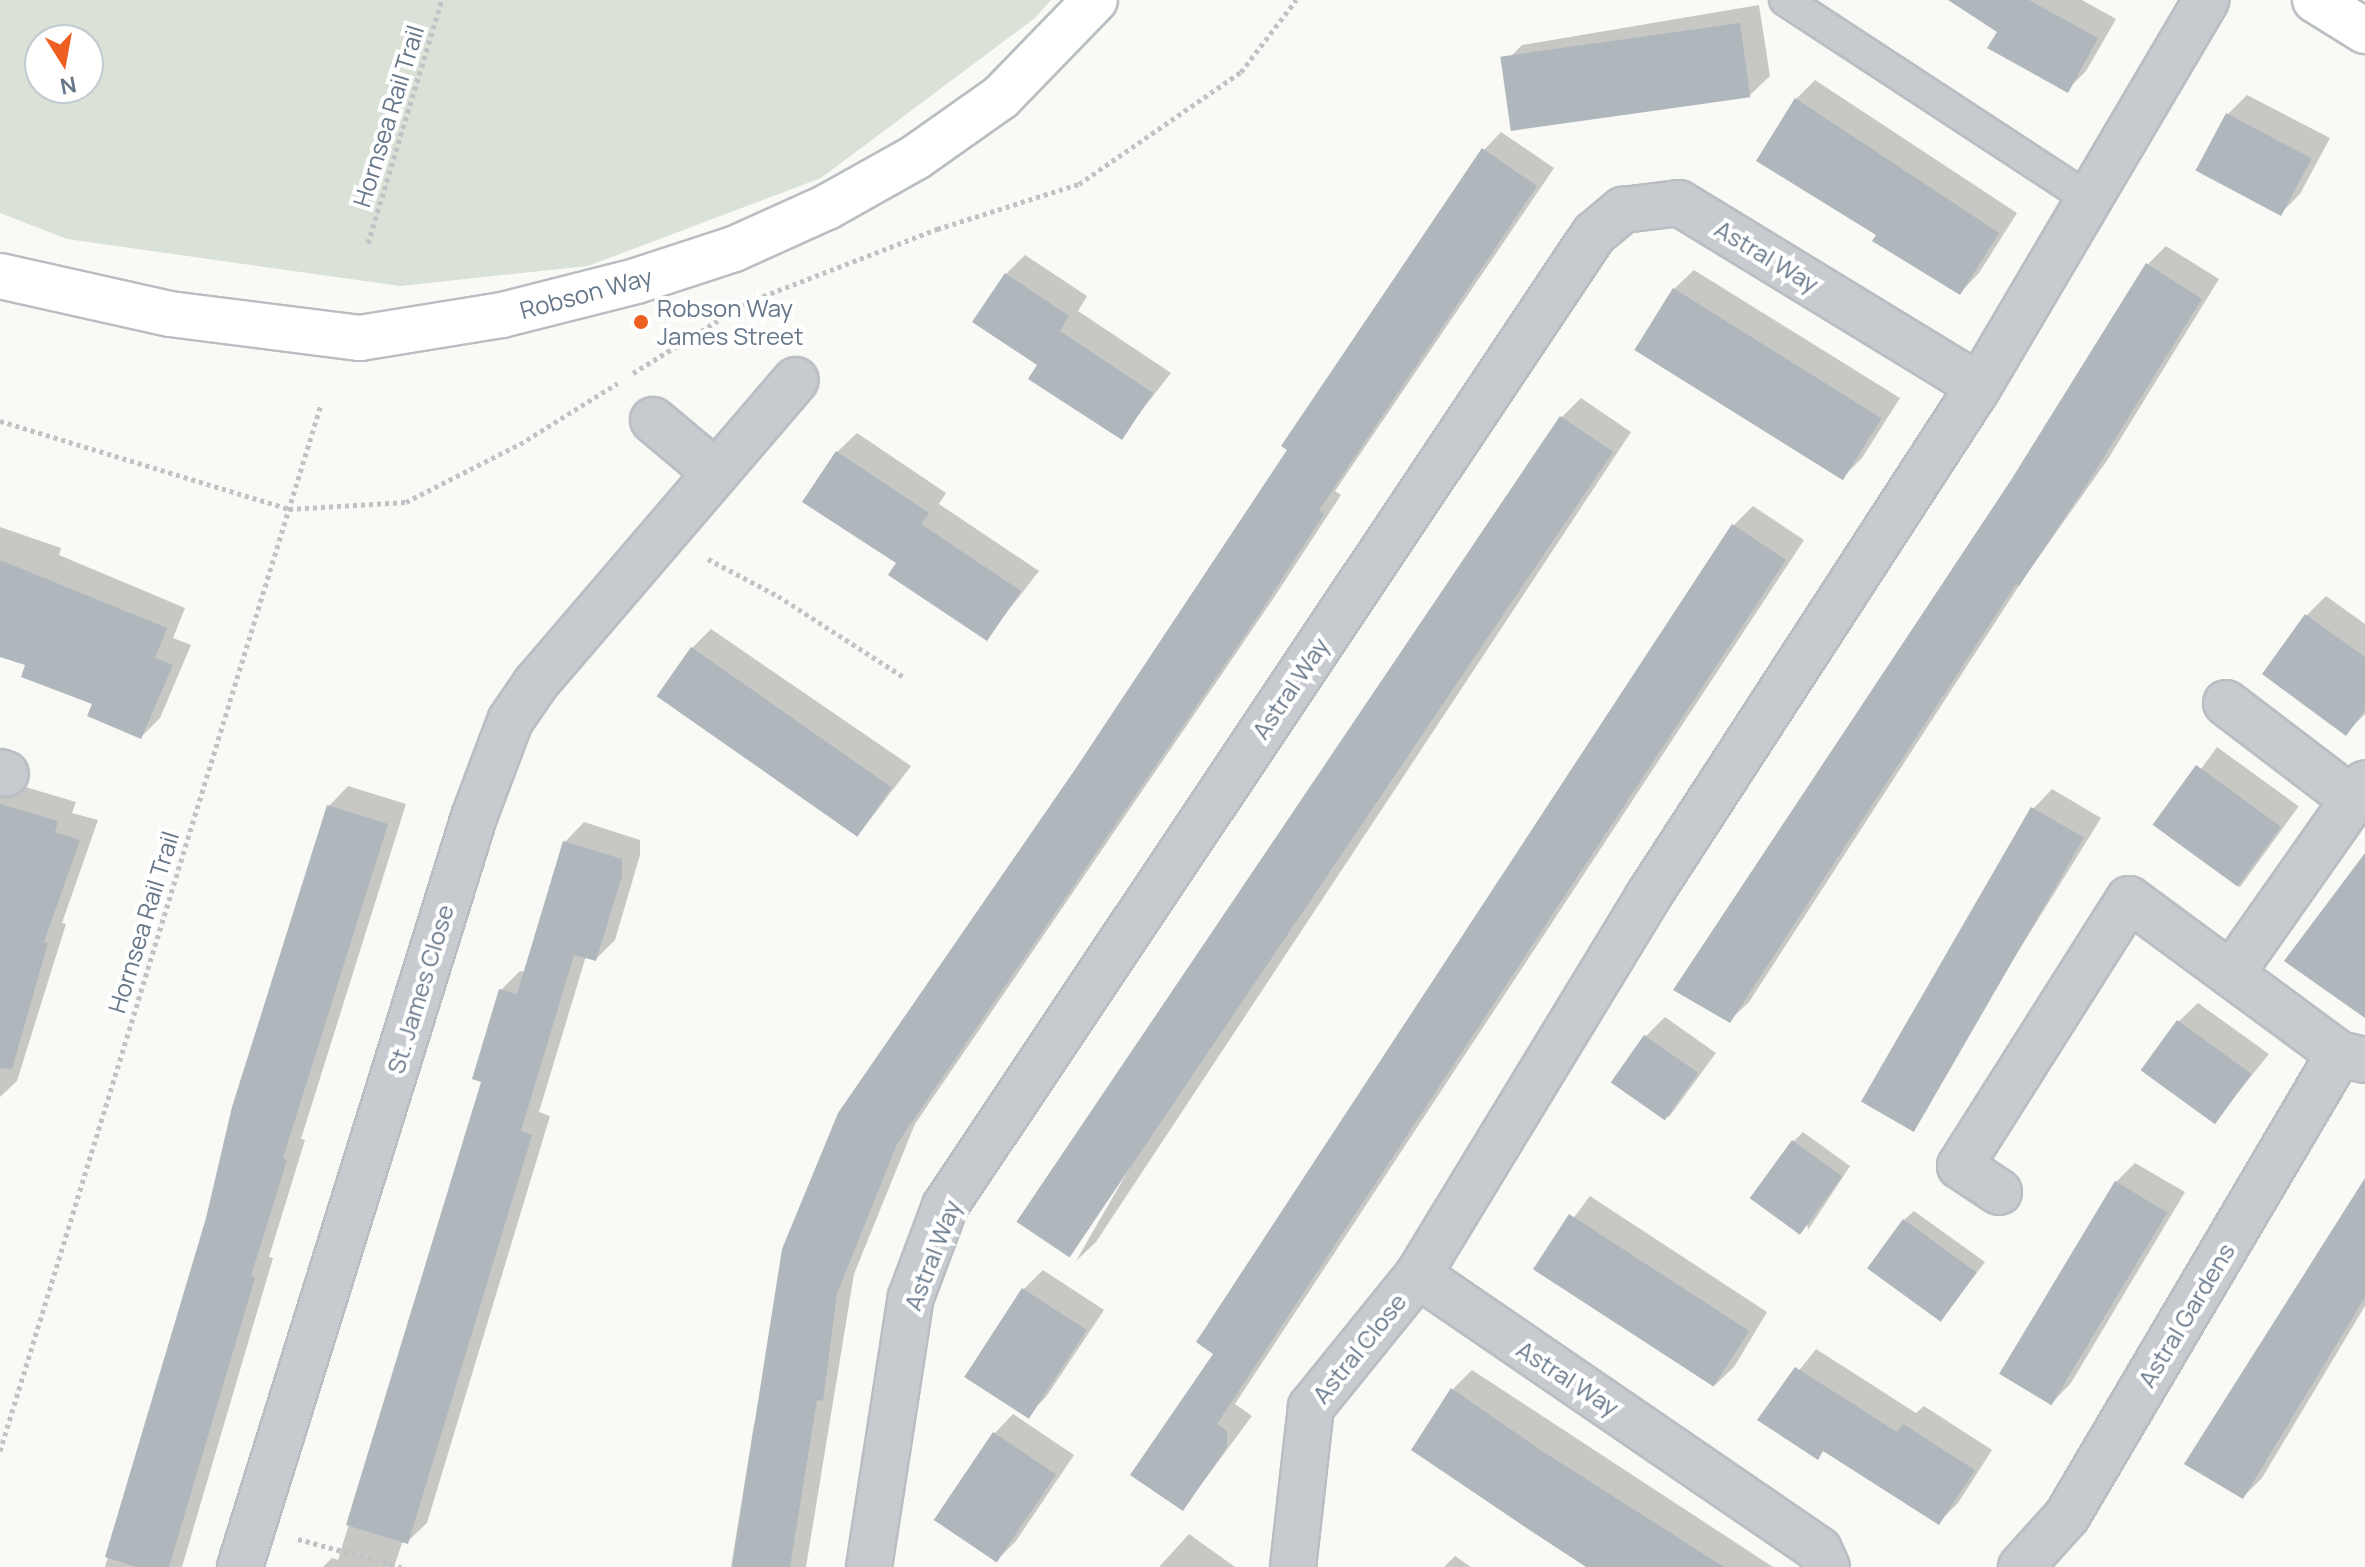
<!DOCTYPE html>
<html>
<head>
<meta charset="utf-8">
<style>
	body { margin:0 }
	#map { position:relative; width:2365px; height:1567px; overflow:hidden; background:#f9f9f6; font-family:Manrope,sans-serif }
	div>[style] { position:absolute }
	.green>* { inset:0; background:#dae1d7 }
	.shadow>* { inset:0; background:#0003; transform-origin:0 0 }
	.building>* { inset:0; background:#afb7bd; transform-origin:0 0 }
	.path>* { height:5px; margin-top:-2.5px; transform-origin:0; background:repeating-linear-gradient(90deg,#c0c3c5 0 4px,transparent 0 8px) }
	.roads { filter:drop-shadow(2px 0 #b9bec3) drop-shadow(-2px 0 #b9bec3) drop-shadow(0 2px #b9bec3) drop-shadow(0 -2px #b9bec3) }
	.lane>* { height:30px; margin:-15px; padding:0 15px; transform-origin:15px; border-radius:15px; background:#c7cace }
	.street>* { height:44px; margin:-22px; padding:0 22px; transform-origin:22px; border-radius:22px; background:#c7cace }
	.secondary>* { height:44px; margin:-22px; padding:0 22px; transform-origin:22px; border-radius:22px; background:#fff }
	.dots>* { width:22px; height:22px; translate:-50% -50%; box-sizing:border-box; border:4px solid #fff; border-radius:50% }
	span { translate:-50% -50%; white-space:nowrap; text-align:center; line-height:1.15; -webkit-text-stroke:8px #fff; paint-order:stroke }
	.street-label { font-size:24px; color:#667789 }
	.poi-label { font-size:24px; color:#667789 }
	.left { translate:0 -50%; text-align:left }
	.north { position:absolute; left:24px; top:24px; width:80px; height:80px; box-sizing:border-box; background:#fff; border:2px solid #c2c9d0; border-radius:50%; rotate:169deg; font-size:22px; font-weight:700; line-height:32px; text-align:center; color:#667789 }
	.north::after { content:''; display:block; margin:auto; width:28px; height:36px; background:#ee6022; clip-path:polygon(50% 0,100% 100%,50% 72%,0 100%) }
</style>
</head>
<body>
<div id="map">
	<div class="green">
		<i style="clip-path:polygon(evenodd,0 0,1051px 0,1035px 18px,821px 178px,588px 266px,400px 286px,67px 239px,0 213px,0 0,40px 40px,88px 40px,88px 88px,40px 88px,40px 40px)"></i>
	</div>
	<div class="shadow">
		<i style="clip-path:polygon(1949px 0,2082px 0,2116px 19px,2086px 71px,2067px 90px,1999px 31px)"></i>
		<i style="clip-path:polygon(1759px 5px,1770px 76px,1750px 95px,1503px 64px,1522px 45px)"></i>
		<i style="clip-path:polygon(1815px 80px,2017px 213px,1979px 273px,1960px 293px,1879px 234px,1796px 99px)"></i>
		<i style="clip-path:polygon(2247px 95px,2330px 138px,2300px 194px,2281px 213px,2228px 114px)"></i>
		<i style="clip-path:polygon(1501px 132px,1554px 168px,1335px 491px,1341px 495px,1275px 596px,915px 1124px,854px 1274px,806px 1567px,731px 1567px,754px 1424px,1078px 769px,1484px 150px)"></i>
		<i style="clip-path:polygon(2166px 246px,2219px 279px,2108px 459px,2024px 578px,1749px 1002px,1729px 1021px,2012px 482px,2147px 265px)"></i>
		<i style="clip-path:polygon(1025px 255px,1087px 296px,1078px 311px,1171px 373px,1121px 437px,1039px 365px,1006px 274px)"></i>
		<i style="clip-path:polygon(1694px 270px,1900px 398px,1862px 458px,1843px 477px,1637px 349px,1674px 289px)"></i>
		<i style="clip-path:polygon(1581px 398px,1631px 432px,1096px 1242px,1076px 1261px,1562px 417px)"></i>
		<i style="clip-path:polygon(857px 433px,946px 493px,939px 504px,1039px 571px,987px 638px,898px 562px,837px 452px)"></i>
		<i style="clip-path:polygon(1753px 506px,1804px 540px,1235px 1404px,1252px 1416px,1183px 1509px,1216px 1353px,1198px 1341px,1734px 525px)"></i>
		<i style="clip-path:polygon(0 527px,61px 548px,59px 555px,185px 608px,173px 638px,191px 645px,160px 718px,141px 737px,95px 702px,28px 664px,0 655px)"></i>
		<i style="clip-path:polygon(2326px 596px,2365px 624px,2365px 714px,2346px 733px,2307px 615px)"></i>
		<i style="clip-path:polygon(711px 629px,911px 766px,859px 834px,692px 648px)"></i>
		<i style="left:2217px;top:747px;width:101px;height:100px;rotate:36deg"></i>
		<i style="clip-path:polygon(12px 783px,76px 802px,72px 813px,98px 820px,62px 923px,66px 924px,17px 1081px,0 1097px,0 795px)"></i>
		<i style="clip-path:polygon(348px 786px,406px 804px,301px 1139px,305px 1140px,269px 1257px,273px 1258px,182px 1567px,105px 1567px,329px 806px)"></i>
		<i style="clip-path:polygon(2052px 789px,2101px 818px,1923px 1105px,1904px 1125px,2033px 809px)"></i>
		<i style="clip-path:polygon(584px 822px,640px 840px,640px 855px,615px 940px,596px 959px,586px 956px,539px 1112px,550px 1116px,427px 1523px,407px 1542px,403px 1540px,394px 1567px,323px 1567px,332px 1558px,338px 1560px,484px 1080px,501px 990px,520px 971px,526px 972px,565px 842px)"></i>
		<i style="clip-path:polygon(2198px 1003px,2269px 1054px,2215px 1121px,2178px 1022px)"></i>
		<i style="clip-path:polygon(1665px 1017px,1716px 1053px,1669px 1117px,1616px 1084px,1646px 1036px)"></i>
		<i style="clip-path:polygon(1803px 1132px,1850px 1166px,1808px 1230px,1794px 1141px)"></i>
		<i style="clip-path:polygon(2135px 1163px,2185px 1192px,2071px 1383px,2052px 1403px,2116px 1182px)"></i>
		<i style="clip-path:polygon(2365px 1180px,2365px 1306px,2262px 1478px,2243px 1497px)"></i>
		<i style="clip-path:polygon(1590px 1196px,1767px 1312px,1734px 1367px,1714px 1386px,1536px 1268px)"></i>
		<i style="clip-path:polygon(1914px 1211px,1985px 1262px,1941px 1319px,1904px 1220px)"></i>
		<i style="clip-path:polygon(1043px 1270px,1104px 1310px,1046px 1397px,1027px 1416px,1024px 1289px)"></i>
		<i style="clip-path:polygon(1816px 1349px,1916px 1413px,1924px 1406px,1992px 1450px,1958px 1503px,1939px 1522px,1825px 1449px,1817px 1457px,1760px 1420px)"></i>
		<i style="clip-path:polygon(1472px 1370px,1773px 1567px,1594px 1567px,1453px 1389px)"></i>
		<i style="clip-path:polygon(1013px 1414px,1074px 1455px,1016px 1541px,997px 1560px,994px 1434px)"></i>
		<i style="clip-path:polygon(1189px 1534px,1235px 1567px,1159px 1567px)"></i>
		<i style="clip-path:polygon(1455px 1556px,1471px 1567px,1444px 1567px)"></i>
	</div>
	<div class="building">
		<i style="clip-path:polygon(1948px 0,2029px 0,2098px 38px,2068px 93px,1987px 48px,1997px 32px)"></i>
		<i style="left:1740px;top:23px;width:75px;height:242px;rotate:82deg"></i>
		<i style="clip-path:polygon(1795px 98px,1999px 233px,1960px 295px,1872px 241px,1876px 235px,1756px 161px)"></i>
		<i style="left:2226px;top:113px;width:97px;height:65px;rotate:28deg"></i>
		<i style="clip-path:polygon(1482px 148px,1537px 186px,1319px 510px,1324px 514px,1258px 616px,897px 1144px,837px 1294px,823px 1401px,817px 1400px,790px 1567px,732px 1567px,782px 1249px,838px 1113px,1076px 768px,1287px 450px,1281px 446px)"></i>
		<i style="clip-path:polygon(2146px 263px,2202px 299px,2089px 481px,2019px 586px,2016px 584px,1730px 1023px,1673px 990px,2011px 480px)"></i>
		<i style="clip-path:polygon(1005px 273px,1069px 316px,1060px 331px,1153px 393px,1122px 440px,1028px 379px,1037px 365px,972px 322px)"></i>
		<i style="left:1673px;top:288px;width:246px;height:73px;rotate:32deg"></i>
		<i style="left:1560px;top:416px;width:64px;height:972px;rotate:34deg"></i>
		<i style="clip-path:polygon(836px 451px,929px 513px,921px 524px,1021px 591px,987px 641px,888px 575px,896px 563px,802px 502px)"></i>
		<i style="clip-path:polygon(1732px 524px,1786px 560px,1217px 1424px,1227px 1431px,1227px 1447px,1183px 1511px,1130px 1475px,1213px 1354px,1196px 1342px)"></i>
		<i style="clip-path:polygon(0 560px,167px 628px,155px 658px,173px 665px,141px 739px,87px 716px,92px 704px,21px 677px,25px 665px,0 657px)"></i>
		<i style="clip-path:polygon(2305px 614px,2365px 657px,2365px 710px,2346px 736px,2262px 674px)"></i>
		<i style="left:691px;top:647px;width:245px;height:60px;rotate:35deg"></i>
		<i style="left:2196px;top:765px;width:105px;height:74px;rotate:36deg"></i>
		<i style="clip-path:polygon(0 804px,58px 821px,55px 832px,80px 840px,44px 942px,48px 943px,12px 1069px,0 1068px)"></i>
		<i style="clip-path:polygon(327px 805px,388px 824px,283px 1158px,287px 1160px,251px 1276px,255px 1278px,169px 1567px,137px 1567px,105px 1557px,206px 1218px,232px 1107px)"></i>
		<i style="left:2031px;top:807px;width:61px;height:340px;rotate:30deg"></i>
		<i style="clip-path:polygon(563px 841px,622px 859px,622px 876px,596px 961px,574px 955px,521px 1131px,532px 1135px,408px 1544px,346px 1525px,481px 1082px,472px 1079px,499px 989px,517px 994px)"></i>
		<i style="clip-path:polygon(2365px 853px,2365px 1018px,2284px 961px)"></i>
		<i style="left:2177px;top:1020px;width:92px;height:62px;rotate:36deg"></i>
		<i style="left:1644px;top:1035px;width:66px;height:58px;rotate:35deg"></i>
		<i style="left:1792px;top:1140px;width:62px;height:72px;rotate:36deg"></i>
		<i style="clip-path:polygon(2365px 1178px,2365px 1297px,2243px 1499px,2184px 1464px)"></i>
		<i style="left:2115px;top:1181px;width:61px;height:225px;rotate:31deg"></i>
		<i style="left:1569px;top:1214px;width:215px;height:66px;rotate:33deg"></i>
		<i style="left:1903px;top:1219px;width:91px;height:61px;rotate:36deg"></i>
		<i style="left:1022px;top:1288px;width:77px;height:106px;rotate:33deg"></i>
		<i style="clip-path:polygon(1795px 1367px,1897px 1432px,1903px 1424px,1975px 1470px,1939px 1525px,1823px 1451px,1818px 1460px,1757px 1420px)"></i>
		<i style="clip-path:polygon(1451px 1388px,1539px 1449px,1724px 1567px,1586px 1567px,1531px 1531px,1411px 1450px)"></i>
		<i style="left:993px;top:1432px;width:76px;height:106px;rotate:34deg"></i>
	</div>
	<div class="path">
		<i style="left:368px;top:243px;width:254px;rotate:-73.1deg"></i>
		<i style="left:633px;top:373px;width:135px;rotate:-31.7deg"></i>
		<i style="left:748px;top:302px;width:203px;rotate:-21.1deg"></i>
		<i style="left:937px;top:229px;width:149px;rotate:-17.6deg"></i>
		<i style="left:1079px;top:184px;width:197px;rotate:-34.7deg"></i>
		<i style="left:1241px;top:72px;width:91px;rotate:-52.6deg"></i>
		<i style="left:0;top:421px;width:302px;rotate:16.9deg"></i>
		<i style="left:289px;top:509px;width:117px;rotate:-3.4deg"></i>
		<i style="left:406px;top:502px;width:128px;rotate:-27deg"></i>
		<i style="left:520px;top:444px;width:115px;rotate:-31.9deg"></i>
		<i style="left:708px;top:559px;width:79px;rotate:27.9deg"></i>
		<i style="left:778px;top:596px;width:151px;rotate:32.8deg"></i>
		<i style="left:0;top:1451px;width:1095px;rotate:-72.95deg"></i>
		<i style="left:298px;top:1539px;width:107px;rotate:15.2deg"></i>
	</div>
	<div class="roads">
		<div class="lane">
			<i style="left:1785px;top:0;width:363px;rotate:33.2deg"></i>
		</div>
		<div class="street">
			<i style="left:653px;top:420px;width:81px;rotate:40deg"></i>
			<i style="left:2226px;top:703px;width:158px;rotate:37.3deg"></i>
			<i style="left:0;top:772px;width:6px;rotate:18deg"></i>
			<i style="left:2231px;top:974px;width:233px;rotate:-54.9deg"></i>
			<i style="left:1999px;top:1192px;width:47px;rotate:-146.3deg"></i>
			<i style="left:1960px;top:1166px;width:316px;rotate:-57.7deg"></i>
			<i style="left:2129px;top:899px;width:261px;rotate:36.4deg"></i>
			<i style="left:2339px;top:1054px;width:27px;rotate:13deg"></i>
			<i style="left:1418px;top:1275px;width:486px;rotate:34.4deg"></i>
			<i style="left:1819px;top:1550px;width:19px;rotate:65deg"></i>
			<i style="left:240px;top:1567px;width:786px;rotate:-72.67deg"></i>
			<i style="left:474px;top:817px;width:103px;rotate:-69.4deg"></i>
			<i style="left:510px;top:721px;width:46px;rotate:-55.6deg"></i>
			<i style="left:536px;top:683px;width:399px;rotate:-49.4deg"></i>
			<i style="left:869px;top:1567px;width:273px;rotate:-81.2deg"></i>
			<i style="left:911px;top:1297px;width:97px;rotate:-69.5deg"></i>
			<i style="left:945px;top:1206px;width:1169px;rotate:-56.27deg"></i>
			<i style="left:1594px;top:234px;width:38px;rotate:-40deg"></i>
			<i style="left:1623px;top:210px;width:56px;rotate:-7.1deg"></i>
			<i style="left:1679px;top:203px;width:351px;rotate:31.4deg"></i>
			<i style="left:1293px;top:1567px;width:161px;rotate:-83.6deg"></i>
			<i style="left:1311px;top:1407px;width:170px;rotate:-51deg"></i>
			<i style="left:1418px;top:1275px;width:441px;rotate:-58.7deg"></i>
			<i style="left:1647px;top:898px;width:610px;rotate:-57.04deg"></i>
			<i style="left:1979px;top:386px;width:448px;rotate:-59.5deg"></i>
			<i style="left:2021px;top:1567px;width:69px;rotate:-48deg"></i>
			<i style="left:2067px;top:1516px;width:536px;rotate:-59.51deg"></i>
		</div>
		<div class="secondary">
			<i style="left:2315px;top:0;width:59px;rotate:31.8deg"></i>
			<i style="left:0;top:276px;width:174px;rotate:12.6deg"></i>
			<i style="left:170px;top:314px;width:192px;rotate:7.2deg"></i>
			<i style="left:360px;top:338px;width:144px;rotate:-9.2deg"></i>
			<i style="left:502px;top:315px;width:138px;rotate:-14.2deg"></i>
			<i style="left:636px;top:281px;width:103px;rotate:-18.1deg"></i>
			<i style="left:734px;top:249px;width:102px;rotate:-24.3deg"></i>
			<i style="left:827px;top:207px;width:102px;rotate:-29.3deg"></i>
			<i style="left:916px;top:157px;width:104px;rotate:-35.2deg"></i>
			<i style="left:1001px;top:97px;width:135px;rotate:-45.9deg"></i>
		</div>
	</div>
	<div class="dots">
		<i style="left:641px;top:322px;background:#ee6022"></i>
	</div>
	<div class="street-label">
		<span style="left:388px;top:116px;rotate:-73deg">Hornsea Rail Trail</span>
		<span style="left:1767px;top:256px;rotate:31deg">Astral Way</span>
		<span style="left:586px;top:293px;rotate:-15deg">Robson Way</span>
		<span style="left:1290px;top:688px;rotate:-56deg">Astral Way</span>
		<span style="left:143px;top:922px;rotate:-73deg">Hornsea Rail Trail</span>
		<span style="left:420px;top:989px;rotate:-73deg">St. James Close</span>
		<span style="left:932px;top:1255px;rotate:-69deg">Astral Way</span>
		<span style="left:2186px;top:1315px;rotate:-59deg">Astral Gardens</span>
		<span style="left:1359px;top:1348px;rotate:-51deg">Astral Close</span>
		<span style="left:1568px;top:1378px;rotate:33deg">Astral Way</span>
	</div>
	<div class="poi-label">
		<span class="left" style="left:657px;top:322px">Robson Way<br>James Street</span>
	</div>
	<div class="north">N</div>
</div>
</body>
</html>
